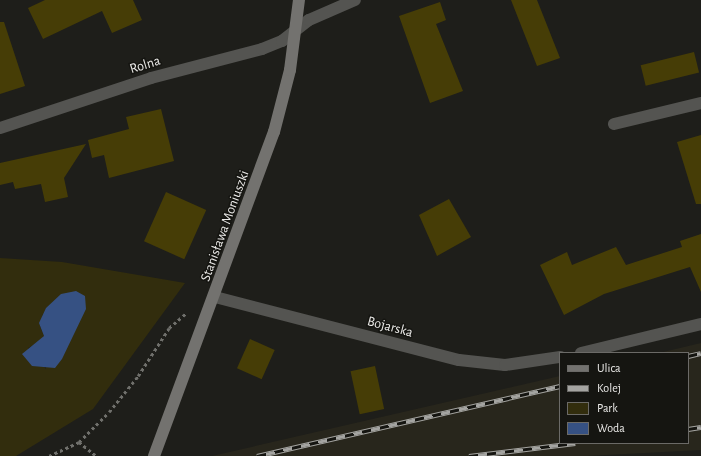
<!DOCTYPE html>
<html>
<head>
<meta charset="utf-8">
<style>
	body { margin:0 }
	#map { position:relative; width:701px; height:456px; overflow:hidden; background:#1e1e1a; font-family:"Alegreya Sans",sans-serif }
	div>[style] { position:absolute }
	.built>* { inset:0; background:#28261c }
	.green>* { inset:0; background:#322d0d }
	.water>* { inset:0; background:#365183 }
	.building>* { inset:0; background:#463d06; transform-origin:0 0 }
	.path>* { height:2.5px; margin-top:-1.25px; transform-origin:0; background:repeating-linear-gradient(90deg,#70706c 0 3px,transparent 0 6px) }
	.lane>* { height:12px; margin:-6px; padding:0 6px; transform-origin:6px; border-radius:6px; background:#545451 }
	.street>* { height:12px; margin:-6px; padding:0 6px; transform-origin:6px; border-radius:6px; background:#545451 }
	.secondary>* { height:12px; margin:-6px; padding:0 6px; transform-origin:6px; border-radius:6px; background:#73726f }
	.rail>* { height:4.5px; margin-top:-2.25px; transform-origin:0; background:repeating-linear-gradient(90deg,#151511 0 9px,#a4a4a1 0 18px); box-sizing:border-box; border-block:1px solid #a4a4a1 }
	span { translate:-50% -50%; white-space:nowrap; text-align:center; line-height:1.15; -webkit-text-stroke:3px #151511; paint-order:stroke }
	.street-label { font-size:14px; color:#ebeae8 }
	.legend { position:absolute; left:559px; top:352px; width:130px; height:92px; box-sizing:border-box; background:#151511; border:1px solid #6b6a67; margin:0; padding:5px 7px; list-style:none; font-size:12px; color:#ebeae8 }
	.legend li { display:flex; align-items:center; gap:8px; height:20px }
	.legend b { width:20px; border:1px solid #6b6a67 }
</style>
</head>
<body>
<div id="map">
	<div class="built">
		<i style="clip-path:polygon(701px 343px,701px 450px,587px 456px,212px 456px,560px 376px,560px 443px,688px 443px,688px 353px,659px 353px)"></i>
	</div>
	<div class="green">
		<i style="clip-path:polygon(evenodd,0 258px,62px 262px,185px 283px,93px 409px,16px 456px,0 456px,0 258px,43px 314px,46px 369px,28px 348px,40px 342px,44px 336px,40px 326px,43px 314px)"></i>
	</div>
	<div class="water">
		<i style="clip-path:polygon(76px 291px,85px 296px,86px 309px,62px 359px,55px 368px,32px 366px,22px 354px,44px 336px,39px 323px,46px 308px,61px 294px)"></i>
	</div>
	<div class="building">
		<i style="clip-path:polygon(45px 0,133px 0,142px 20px,112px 33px,102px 11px,43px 39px,28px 8px)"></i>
		<i style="clip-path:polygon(511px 0,537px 0,560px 58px,537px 66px)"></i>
		<i style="clip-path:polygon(440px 2px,446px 20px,436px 24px,463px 91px,430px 103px,399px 16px)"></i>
		<i style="clip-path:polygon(0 22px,4px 22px,25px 86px,0 94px)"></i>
		<i style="left:694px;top:52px;width:21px;height:55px;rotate:76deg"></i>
		<i style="clip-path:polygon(161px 109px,174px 161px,109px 178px,104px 155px,92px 158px,88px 140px,129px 129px,126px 117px)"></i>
		<i style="clip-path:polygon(701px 135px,701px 204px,696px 204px,677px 142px)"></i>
		<i style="clip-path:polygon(86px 144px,64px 178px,68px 197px,45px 202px,41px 184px,15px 189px,13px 182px,0 185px,0 163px)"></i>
		<i style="left:166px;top:192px;width:44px;height:54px;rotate:24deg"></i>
		<i style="clip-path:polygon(449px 199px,471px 237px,437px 256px,419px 215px)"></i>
		<i style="clip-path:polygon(701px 234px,701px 292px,690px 267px,604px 294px,564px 315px,540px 265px,567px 252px,572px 265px,616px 247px,626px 265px,682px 247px,680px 241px)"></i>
		<i style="left:250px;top:339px;width:27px;height:32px;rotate:24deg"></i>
		<i style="left:375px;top:366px;width:44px;height:25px;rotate:78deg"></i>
	</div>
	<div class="path">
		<i style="left:79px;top:442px;width:22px;rotate:39deg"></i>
		<i style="left:49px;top:456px;width:33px;rotate:-25deg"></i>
		<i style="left:79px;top:442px;width:42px;rotate:-45deg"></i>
		<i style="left:109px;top:412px;width:46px;rotate:-51.1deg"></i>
		<i style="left:138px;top:376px;width:57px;rotate:-57.1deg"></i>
		<i style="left:169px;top:328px;width:23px;rotate:-41deg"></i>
	</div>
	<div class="lane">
		<i style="left:614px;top:124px;width:89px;rotate:-13.6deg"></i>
	</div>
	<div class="street">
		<i style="left:0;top:128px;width:159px;rotate:-18.3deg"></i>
		<i style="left:151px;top:78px;width:115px;rotate:-14.6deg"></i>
		<i style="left:262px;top:49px;width:22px;rotate:-22deg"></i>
		<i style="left:282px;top:41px;width:34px;rotate:-38deg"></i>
		<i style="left:309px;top:20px;width:50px;rotate:-23.5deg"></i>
		<i style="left:215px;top:297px;width:252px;rotate:14.5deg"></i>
		<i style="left:459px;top:360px;width:46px;rotate:6.2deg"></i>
		<i style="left:505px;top:365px;width:56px;rotate:-8.3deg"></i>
		<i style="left:581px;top:353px;width:123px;rotate:-13.6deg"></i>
	</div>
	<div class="secondary">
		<i style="left:154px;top:456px;width:346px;rotate:-69.7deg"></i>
		<i style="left:274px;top:132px;width:64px;rotate:-75.5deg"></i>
		<i style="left:290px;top:70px;width:71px;rotate:-82.7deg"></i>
	</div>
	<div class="rail">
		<i style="left:688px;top:356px;width:13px;rotate:-13deg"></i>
		<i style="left:688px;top:429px;width:13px;rotate:-9deg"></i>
		<i style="left:257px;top:456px;width:311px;rotate:-13deg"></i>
		<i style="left:469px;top:456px;width:107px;rotate:-7deg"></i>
	</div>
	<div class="street-label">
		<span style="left:145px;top:65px;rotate:-17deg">Rolna</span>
		<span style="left:225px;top:226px;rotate:-70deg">Stanisława Moniuszki</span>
		<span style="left:390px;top:327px;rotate:15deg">Bojarska</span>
	</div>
	<ul class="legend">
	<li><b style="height:5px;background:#73726f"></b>Ulica</li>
	<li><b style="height:5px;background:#a4a4a1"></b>Kolej</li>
	<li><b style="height:11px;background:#322d0d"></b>Park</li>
	<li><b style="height:11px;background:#365183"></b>Woda</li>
	</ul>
</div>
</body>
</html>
